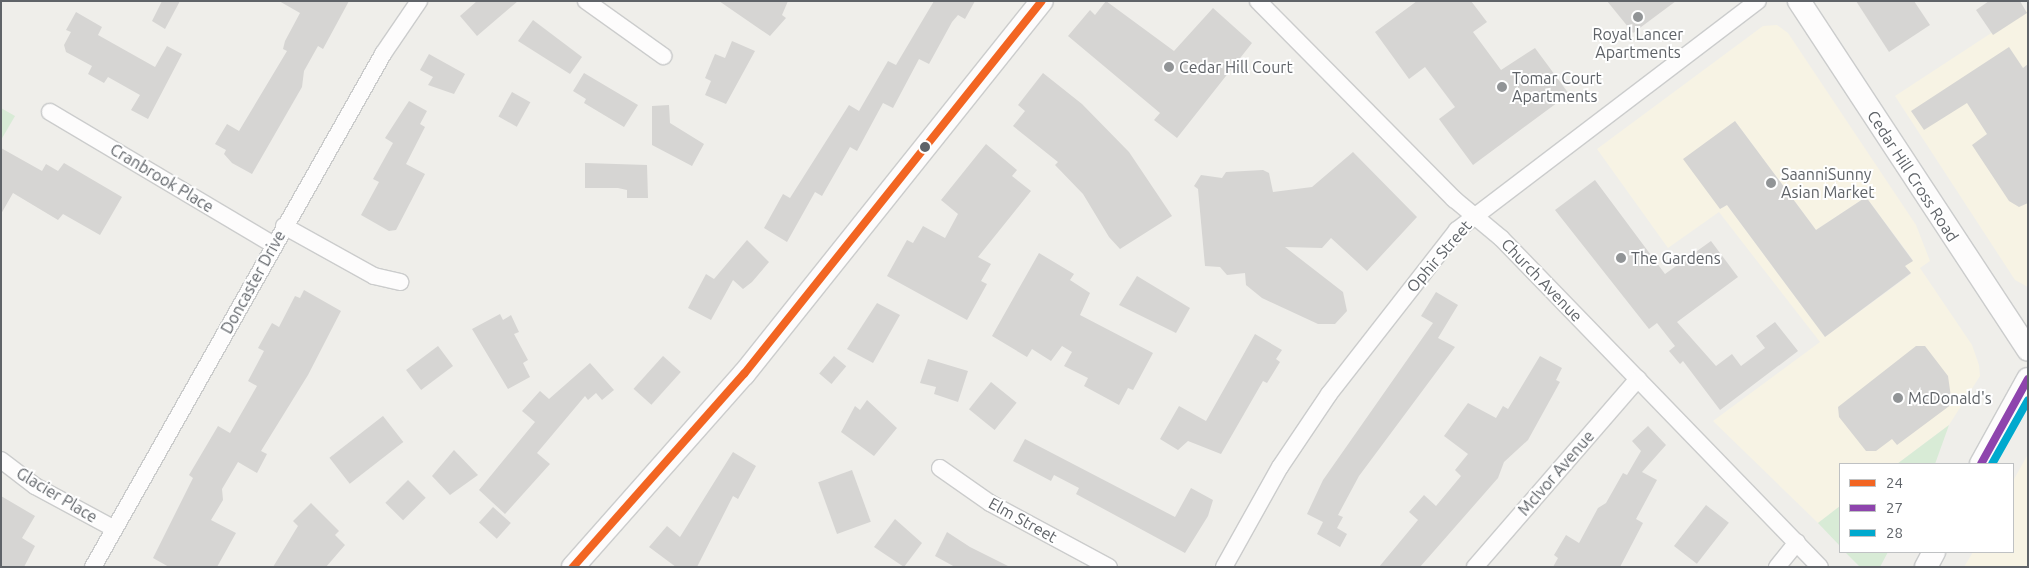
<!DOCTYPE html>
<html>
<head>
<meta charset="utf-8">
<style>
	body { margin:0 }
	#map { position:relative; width:2029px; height:568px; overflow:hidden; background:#efeeea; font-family:Ubuntu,sans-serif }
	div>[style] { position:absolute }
	.commercial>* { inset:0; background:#f7f3e4 }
	.green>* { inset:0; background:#d8ebd6 }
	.building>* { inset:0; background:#d6d5d3; transform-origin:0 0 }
	.roads { filter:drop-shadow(1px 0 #cbcccc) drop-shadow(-1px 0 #cbcccc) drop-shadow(0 1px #cbcccc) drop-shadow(0 -1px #cbcccc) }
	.street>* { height:16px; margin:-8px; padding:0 8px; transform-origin:8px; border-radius:8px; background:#fdfcfc }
	.secondary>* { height:22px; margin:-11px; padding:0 11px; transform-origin:11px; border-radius:11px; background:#fdfcfc }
	.bus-1>* { height:8px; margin:-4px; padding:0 4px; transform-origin:4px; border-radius:4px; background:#f26522 }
	.bus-2>* { height:8px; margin:-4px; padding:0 4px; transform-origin:4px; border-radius:4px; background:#8e44ad }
	.bus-3>* { height:8px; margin:-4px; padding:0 4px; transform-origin:4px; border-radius:4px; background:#00a9ce }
	.dots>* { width:14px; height:14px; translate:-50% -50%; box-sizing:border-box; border:2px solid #fff; border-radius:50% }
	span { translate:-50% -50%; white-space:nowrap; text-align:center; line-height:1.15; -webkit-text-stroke:4px #fff; paint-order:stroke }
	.poi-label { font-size:16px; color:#5f6368 }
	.left { translate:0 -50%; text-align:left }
	.street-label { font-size:16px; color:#5f6368 }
	.frame { position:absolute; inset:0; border:2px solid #5f6368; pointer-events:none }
	.legend { position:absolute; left:1839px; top:463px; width:175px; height:90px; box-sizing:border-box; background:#fff; border:1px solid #bfc1c3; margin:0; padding:6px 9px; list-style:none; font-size:15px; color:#5f6368 }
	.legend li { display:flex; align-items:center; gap:10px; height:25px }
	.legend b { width:25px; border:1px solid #bfc1c3 }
</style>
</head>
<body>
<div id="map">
	<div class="commercial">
		<i style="clip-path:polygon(2028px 9px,2028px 287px,2015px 280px,1895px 96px)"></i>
		<i style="clip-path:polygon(evenodd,1777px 25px,1788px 33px,1916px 225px,1930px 261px,1920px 268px,1972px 345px,1979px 365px,1980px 376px,1949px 425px,1897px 464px,1840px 464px,1840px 506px,1818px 523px,1713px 421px,1820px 342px,1719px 212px,1668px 248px,1597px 149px,1763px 26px,1777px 25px,1735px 121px,1816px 230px,1866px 197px,1913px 260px,1905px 266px,1911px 274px,1825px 337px,1727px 205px,1720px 209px,1735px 121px)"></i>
		<i style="clip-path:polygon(2028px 454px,2028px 567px,1964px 567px,1973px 552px,2013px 552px,2013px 481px)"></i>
	</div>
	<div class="green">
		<i style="clip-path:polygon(1px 108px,15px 116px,1px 140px)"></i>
		<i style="clip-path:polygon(1949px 425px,1935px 464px,1897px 464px)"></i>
		<i style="clip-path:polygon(1840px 506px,1840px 546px,1818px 523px)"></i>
		<i style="clip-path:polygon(1845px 552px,1888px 552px,1880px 567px,1860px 567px)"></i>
	</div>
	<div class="building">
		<i style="clip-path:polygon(162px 1px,180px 1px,165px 29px,152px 21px)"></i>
		<i style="clip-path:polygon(279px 1px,349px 1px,323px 49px,318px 46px,304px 71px,302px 87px,252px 174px,232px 163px,224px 154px,226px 150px,215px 144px,227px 124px,239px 131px,287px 51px,283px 49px,285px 41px,300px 13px)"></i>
		<i style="clip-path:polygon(477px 1px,518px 1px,477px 36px,460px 16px)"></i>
		<i style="clip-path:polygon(719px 1px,788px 1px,782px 15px,786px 18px,770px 36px)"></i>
		<i style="clip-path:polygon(934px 1px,975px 1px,965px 19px,958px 15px,952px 22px,929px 64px,919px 59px,893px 108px,883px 103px,857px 151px,850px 147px,822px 196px,815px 192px,787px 242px,764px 228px,783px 194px,790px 198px,849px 105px,859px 111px,888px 61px,896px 65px)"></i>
		<i style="clip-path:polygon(1106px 1px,1174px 51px,1213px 8px,1252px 43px,1177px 138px,1154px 120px,1160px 113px,1068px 36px,1090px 10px,1095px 15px)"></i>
		<i style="clip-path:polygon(1417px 1px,1471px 1px,1487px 22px,1473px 32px,1501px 70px,1535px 48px,1569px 94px,1473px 165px,1439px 119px,1455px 107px,1425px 67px,1409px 79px,1375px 32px)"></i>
		<i style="clip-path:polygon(1607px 1px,1676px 1px,1633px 33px)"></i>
		<i style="clip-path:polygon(1856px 1px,1914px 1px,1930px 25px,1889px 52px)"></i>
		<i style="clip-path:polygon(1989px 1px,2020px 1px,2027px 13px,1993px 35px,1976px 10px)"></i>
		<i style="clip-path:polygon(76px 12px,102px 27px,98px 35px,155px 67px,167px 46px,182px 54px,148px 119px,131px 110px,140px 95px,108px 77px,104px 83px,88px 74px,92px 66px,66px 52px,64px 45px,71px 32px,66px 30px)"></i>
		<i style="clip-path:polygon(533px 20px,582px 57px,570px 74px,518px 41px)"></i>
		<i style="clip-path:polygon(732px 41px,755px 51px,726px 104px,705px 95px,711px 81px,705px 78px,715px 54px,725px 58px)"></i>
		<i style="clip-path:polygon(2009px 47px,2023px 68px,2028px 64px,2028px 203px,2019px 207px,2009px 201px,1972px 145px,1987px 134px,1967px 103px,1924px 130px,1911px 111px)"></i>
		<i style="clip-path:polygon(429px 54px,465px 74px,454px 94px,428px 85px,433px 77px,420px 70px)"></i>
		<i style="clip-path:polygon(584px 73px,638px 105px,624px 127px,584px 103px,586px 99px,573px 91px)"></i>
		<i style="clip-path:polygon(1043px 73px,1082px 104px,1129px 152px,1172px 216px,1120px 249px,1109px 237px,1083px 194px,1055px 165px,1058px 162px,1013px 126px,1025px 111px,1018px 105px)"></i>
		<i style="left:512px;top:92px;width:21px;height:28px;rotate:29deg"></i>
		<i style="clip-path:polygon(409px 101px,427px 111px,420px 124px,425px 127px,406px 164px,425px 174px,396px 230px,389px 231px,361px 215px,379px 182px,373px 179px,393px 143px,385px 138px)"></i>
		<i style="clip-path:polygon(669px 105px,670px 123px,704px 144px,692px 166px,652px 145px,652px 106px)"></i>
		<i style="clip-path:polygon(1735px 121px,1816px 230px,1866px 197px,1913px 261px,1905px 266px,1911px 273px,1825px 337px,1727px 205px,1720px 209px,1683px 159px)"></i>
		<i style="clip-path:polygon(986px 144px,1017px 170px,1012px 176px,1031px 191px,978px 257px,991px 264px,981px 281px,987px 284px,967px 320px,887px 276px,907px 240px,913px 243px,923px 226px,945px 238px,958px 214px,941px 200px)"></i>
		<i style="clip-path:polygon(1px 148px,42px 171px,46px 164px,58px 171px,64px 163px,122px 197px,100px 235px,63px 214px,58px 220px,13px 193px,1px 214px)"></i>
		<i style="clip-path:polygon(1353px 152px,1417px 217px,1367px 271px,1331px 238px,1322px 248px,1285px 247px,1343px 292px,1347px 311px,1335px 324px,1318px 324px,1262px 298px,1246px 285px,1245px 273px,1227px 275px,1220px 267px,1205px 266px,1198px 189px,1194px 186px,1201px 175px,1222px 178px,1226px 172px,1263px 170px,1269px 173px,1273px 192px,1312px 187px)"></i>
		<i style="clip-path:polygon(585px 163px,647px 165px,648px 198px,627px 198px,627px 190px,618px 188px,585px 188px)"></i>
		<i style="clip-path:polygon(1595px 180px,1665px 274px,1711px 241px,1738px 277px,1677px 322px,1716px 366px,1732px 354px,1741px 366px,1765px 348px,1756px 336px,1775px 322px,1798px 351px,1720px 410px,1683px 361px,1680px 364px,1669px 351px,1675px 346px,1657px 323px,1649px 329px,1555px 210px)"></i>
		<i style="clip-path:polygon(747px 240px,769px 262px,752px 282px,743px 289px,733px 280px,711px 320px,688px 308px,706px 274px,714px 279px)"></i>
		<i style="clip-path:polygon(1039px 253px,1074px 274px,1070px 280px,1090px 293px,1080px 315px,1153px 353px,1133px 390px,1128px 388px,1119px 405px,1084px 386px,1088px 378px,1064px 366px,1072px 352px,1062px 346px,1051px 361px,1032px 349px,1027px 357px,992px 336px)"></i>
		<i style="clip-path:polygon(1137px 276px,1190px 308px,1176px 333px,1119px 305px)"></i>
		<i style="clip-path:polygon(304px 290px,341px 311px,308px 375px,261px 451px,267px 454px,257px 473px,238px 462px,222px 489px,223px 500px,211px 520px,236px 533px,217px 567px,169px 567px,153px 558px,193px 478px,189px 475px,218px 426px,230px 433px,257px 386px,248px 381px,264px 351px,258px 348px,272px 323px,279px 327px,295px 296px,300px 298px)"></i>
		<i style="clip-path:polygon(1436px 292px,1458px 305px,1438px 338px,1455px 347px,1359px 476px,1338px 515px,1343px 517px,1337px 528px,1347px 534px,1340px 547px,1317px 534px,1323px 522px,1307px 514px,1323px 480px,1433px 323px,1421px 316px)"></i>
		<i style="clip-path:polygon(877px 303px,900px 315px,873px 363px,847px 349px)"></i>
		<i style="clip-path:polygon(500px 314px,503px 320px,511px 315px,519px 332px,514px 334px,528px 360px,523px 363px,530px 377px,508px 389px,472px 329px)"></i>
		<i style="clip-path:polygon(1255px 334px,1282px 350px,1276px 359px,1280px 362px,1267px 383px,1263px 381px,1221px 454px,1188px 441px,1178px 450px,1160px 439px,1179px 406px,1206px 421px)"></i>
		<i style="left:438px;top:346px;width:25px;height:40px;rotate:53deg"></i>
		<i style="clip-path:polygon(1916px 346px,1925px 346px,1948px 376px,1952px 404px,1897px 445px,1892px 439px,1876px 451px,1866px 451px,1839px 417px,1838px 407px)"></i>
		<i style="left:663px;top:356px;width:24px;height:44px;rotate:42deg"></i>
		<i style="left:834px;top:356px;width:16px;height:23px;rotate:40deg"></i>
		<i style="clip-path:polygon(1540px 356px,1562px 368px,1556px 380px,1560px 382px,1528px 440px,1504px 462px,1498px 478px,1420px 567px,1379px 567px,1418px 520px,1409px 512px,1424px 495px,1436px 506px,1461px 476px,1455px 470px,1468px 454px,1444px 436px,1468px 403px,1496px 418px,1503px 406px,1508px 409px)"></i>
		<i style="clip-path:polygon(928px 359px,968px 371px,958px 402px,934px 394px,936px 387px,920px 383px)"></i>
		<i style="clip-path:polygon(590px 363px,614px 390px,602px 400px,596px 393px,588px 400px,585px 396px,537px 453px,550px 464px,505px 514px,479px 490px,535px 422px,522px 411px,540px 391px,549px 399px)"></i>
		<i style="left:991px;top:382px;width:33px;height:35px;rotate:39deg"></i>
		<i style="clip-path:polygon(867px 400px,897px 428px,874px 456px,841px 432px,855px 406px,860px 410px)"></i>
		<i style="left:383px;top:416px;width:33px;height:68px;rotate:52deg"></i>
		<i style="clip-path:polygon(1648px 426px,1666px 445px,1642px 472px,1657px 480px,1636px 519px,1643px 523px,1620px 567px,1553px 567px,1558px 558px,1554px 555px,1566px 535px,1579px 543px,1598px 508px,1606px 503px,1623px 473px,1627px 475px,1641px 451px,1632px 441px)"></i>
		<i style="clip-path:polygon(1025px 439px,1175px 517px,1191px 488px,1213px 500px,1208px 516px,1185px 553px,1076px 494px,1079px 488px,1054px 475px,1051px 481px,1013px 461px)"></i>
		<i style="clip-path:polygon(454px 450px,478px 475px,450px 495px,432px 476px)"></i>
		<i style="clip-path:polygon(733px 452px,756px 466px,738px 499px,733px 496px,697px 567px,676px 567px,649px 547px,667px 526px,680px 537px)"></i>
		<i style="left:852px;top:470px;width:55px;height:36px;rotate:70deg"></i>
		<i style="left:408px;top:480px;width:25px;height:32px;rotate:45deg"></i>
		<i style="clip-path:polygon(1px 496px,35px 516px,22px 538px,35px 546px,24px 567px,1px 567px)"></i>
		<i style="clip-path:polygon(311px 503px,339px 531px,335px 535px,345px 545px,326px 567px,273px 567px,298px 526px,293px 521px)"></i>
		<i style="left:1706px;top:505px;width:29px;height:52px;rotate:38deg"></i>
		<i style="left:493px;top:507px;width:24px;height:21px;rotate:42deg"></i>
		<i style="clip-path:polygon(895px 519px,922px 543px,904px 567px,874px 547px)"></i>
		<i style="clip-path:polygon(947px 532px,970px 547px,1010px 567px,955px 567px,935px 556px)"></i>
	</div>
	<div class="roads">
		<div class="street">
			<i style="left:586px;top:1px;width:95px;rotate:35.5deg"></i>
			<i style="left:1258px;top:1px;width:279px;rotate:45.3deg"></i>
			<i style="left:1454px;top:199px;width:61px;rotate:39.7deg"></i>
			<i style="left:1501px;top:238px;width:458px;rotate:45.9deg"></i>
			<i style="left:50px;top:112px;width:261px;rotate:30.7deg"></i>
			<i style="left:284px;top:226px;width:103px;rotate:29.1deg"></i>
			<i style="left:374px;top:276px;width:27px;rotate:13deg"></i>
			<i style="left:1px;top:460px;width:43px;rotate:37.4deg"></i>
			<i style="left:35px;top:486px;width:89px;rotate:28.3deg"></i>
			<i style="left:940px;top:468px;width:61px;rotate:35deg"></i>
			<i style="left:990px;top:503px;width:135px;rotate:28.3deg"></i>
			<i style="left:93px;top:567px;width:589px;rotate:-60.52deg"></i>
			<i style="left:383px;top:54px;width:64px;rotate:-55.8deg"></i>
			<i style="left:1224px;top:567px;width:115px;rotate:-60.8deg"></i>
			<i style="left:1280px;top:467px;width:88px;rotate:-56.1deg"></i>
			<i style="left:1329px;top:394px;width:208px;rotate:-52deg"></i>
			<i style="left:1457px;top:230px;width:378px;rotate:-37.3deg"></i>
			<i style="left:1475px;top:567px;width:249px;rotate:-49.1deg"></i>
			<i style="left:1777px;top:567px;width:32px;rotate:-51deg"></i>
		</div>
		<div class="secondary">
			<i style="left:1799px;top:1px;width:417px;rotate:56.7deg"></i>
			<i style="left:1981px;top:464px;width:97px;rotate:-61.1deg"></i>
			<i style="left:573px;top:567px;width:258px;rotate:-48.5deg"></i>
			<i style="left:744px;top:374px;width:477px;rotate:-51.4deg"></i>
			<i style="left:1926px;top:567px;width:17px;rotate:-62deg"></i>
		</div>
	</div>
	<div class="bus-1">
		<i style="left:573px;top:567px;width:258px;rotate:-48.5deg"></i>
		<i style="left:744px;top:374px;width:477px;rotate:-51.4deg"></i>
	</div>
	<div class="bus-2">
		<i style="left:1981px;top:464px;width:97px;rotate:-61.1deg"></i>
	</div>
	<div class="bus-3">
		<i style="left:1992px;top:464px;width:73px;rotate:-60.6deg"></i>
	</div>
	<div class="dots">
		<i style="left:1638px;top:17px;background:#919496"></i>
		<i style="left:1169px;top:67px;background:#919496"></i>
		<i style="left:1502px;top:87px;background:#919496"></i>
		<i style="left:925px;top:147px;background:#5f6368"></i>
		<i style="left:1771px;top:183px;background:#919496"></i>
		<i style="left:1621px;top:258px;background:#919496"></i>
		<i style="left:1898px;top:398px;background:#919496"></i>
	</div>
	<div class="poi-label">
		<span style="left:1638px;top:43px">Royal Lancer<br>Apartments</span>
		<span class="left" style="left:1179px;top:67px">Cedar Hill Court</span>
		<span class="left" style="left:1512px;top:87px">Tomar Court<br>Apartments</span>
		<span class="left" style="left:1781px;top:183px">SaanniSunny<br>Asian Market</span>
		<span class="left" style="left:1631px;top:258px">The Gardens</span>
		<span class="left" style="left:1908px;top:398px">McDonald's</span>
	</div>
	<div class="street-label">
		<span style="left:1913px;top:176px;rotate:57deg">Cedar Hill Cross Road</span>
		<span style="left:162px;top:178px;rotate:31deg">Cranbrook Place</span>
		<span style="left:1439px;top:256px;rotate:-49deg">Ophir Street</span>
		<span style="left:1542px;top:280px;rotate:46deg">Church Avenue</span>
		<span style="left:253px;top:282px;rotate:-61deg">Doncaster Drive</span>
		<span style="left:1556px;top:473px;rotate:-49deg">McIvor Avenue</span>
		<span style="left:57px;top:495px;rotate:31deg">Glacier Place</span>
		<span style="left:1023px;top:520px;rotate:29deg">Elm Street</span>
	</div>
	<div class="frame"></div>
	<ul class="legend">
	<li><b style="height:6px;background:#f26522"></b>24</li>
	<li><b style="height:6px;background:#8e44ad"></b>27</li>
	<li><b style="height:6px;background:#00a9ce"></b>28</li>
	</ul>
</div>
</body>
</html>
